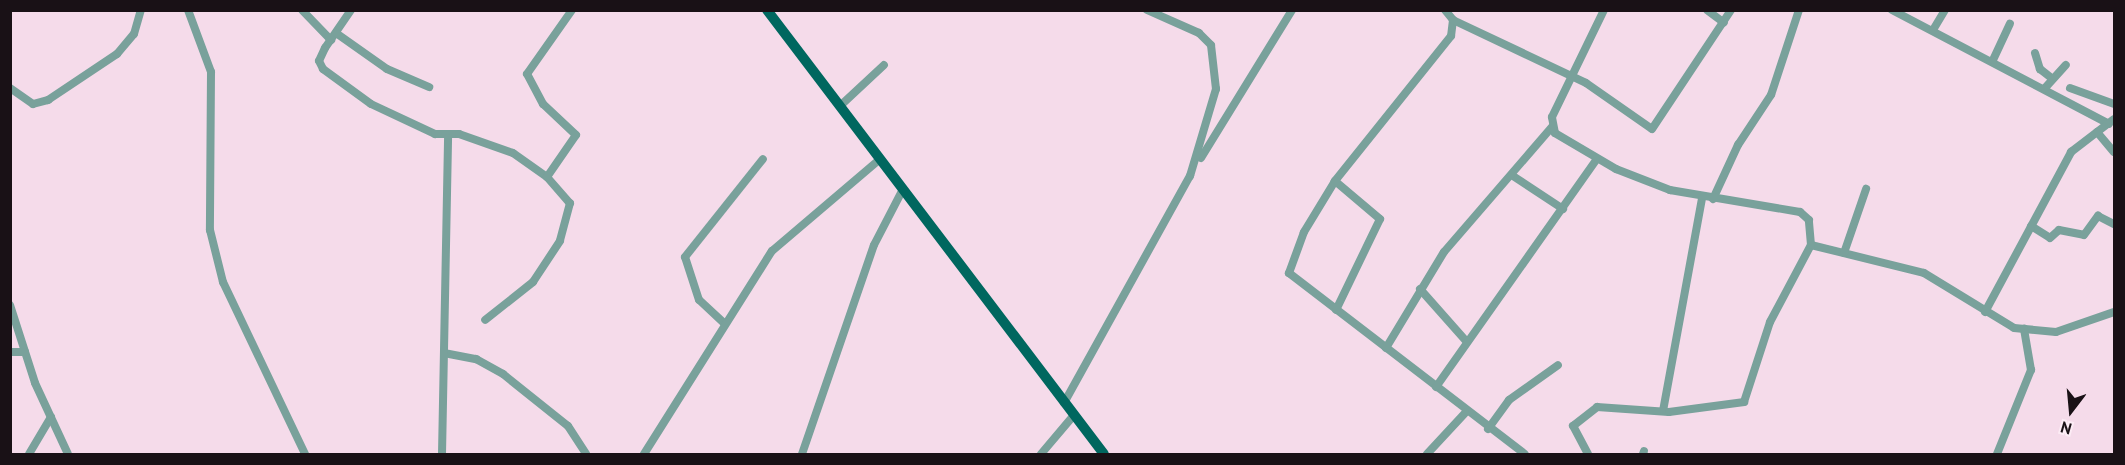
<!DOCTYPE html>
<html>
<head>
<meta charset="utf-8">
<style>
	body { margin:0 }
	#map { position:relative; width:2125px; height:465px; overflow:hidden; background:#f5dbea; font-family:"PT Sans",sans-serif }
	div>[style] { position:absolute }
	.minor>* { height:8px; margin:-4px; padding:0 4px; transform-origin:4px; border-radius:4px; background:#79a19b }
	.major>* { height:10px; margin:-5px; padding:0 5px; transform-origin:5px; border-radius:5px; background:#00675f }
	span { translate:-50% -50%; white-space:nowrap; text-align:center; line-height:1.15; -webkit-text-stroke:6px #fcecf5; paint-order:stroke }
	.frame { position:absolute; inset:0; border:12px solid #191116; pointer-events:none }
	.north { position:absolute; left:2041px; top:381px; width:60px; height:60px; -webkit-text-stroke:4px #fcecf5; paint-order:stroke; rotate:196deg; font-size:16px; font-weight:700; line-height:24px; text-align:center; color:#191116 }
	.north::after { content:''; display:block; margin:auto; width:21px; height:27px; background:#191116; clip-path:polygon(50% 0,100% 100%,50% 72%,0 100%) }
</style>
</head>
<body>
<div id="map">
	<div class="minor">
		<i style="left:188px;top:10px;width:66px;rotate:69.6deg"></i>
		<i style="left:211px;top:72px;width:158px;rotate:90.4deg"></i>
		<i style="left:210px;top:230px;width:54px;rotate:76deg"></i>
		<i style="left:223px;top:282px;width:191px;rotate:64.5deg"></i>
		<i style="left:302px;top:10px;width:42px;rotate:46deg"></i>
		<i style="left:351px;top:10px;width:46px;rotate:124.4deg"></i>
		<i style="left:325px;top:48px;width:14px;rotate:115deg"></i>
		<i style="left:319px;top:61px;width:9px;rotate:63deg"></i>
		<i style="left:323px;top:69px;width:59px;rotate:36.1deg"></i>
		<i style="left:371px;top:104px;width:71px;rotate:25.1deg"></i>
		<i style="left:435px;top:134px;width:24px"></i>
		<i style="left:459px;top:134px;width:57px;rotate:19.4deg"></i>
		<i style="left:513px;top:153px;width:42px;rotate:35.2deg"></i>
		<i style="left:547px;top:177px;width:35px;rotate:49deg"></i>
		<i style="left:570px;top:203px;width:39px;rotate:105deg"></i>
		<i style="left:560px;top:241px;width:49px;rotate:123.4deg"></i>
		<i style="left:533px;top:282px;width:61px;rotate:141.6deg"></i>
		<i style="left:1445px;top:10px;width:13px;rotate:51deg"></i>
		<i style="left:1453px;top:20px;width:16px;rotate:97deg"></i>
		<i style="left:1451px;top:36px;width:186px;rotate:128.7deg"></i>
		<i style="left:1335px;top:181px;width:60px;rotate:121.3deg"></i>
		<i style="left:1304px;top:232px;width:44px;rotate:110.1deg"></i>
		<i style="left:1289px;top:273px;width:297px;rotate:37.5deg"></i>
		<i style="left:1707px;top:10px;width:21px;rotate:37deg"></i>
		<i style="left:1892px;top:10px;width:245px;rotate:27.7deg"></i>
		<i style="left:1453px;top:20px;width:147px;rotate:25.3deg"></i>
		<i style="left:1586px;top:83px;width:80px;rotate:34.9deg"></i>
		<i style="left:1652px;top:129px;width:143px;rotate:-56.4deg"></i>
		<i style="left:1933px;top:30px;width:23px;rotate:-59deg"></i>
		<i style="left:336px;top:33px;width:62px;rotate:35.2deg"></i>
		<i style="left:387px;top:69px;width:46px;rotate:23.2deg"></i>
		<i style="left:2035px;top:53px;width:17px;rotate:73deg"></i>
		<i style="left:2040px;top:69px;width:16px;rotate:38deg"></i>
		<i style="left:1993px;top:60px;width:40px;rotate:-65deg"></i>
		<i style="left:10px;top:88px;width:28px;rotate:35deg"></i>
		<i style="left:33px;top:104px;width:16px;rotate:-15deg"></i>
		<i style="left:48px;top:100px;width:83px;rotate:-33.7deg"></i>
		<i style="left:117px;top:54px;width:26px;rotate:-50deg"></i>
		<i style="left:134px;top:34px;width:25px;rotate:-74deg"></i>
		<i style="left:2045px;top:88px;width:31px;rotate:-48deg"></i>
		<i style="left:2070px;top:88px;width:47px;rotate:20deg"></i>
		<i style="left:840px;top:106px;width:60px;rotate:-43deg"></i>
		<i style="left:2097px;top:132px;width:26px;rotate:50deg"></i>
		<i style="left:1201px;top:158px;width:174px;rotate:-58.4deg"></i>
		<i style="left:1513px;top:176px;width:60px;rotate:33.4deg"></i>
		<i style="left:547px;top:177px;width:51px;rotate:-55.4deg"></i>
		<i style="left:576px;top:135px;width:45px;rotate:-136.8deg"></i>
		<i style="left:543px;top:104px;width:34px;rotate:-118deg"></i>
		<i style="left:527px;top:74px;width:78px;rotate:-54.9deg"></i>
		<i style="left:1335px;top:181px;width:59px;rotate:40.2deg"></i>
		<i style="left:1380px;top:219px;width:101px;rotate:115.8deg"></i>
		<i style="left:1713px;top:199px;width:60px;rotate:-65.2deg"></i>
		<i style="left:1738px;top:145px;width:60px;rotate:-56.6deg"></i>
		<i style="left:1771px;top:95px;width:89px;rotate:-71.8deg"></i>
		<i style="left:2031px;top:226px;width:22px;rotate:32deg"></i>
		<i style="left:2050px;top:238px;width:12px;rotate:-42deg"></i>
		<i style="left:2059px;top:230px;width:25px;rotate:11deg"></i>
		<i style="left:2084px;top:235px;width:24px;rotate:-54deg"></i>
		<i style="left:2098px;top:216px;width:18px;rotate:27deg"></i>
		<i style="left:1811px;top:245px;width:116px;rotate:13.9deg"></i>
		<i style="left:1924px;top:273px;width:105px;rotate:31.4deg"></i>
		<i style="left:2014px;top:328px;width:42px;rotate:5.4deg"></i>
		<i style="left:2056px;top:332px;width:61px;rotate:-19deg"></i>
		<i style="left:1844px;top:253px;width:68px;rotate:-71deg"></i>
		<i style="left:1420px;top:289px;width:69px;rotate:48.5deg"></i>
		<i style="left:10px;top:305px;width:82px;rotate:72.2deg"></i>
		<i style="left:35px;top:383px;width:78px;rotate:65.1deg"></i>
		<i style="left:1985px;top:312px;width:182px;rotate:-61.7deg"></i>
		<i style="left:2071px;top:152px;width:54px;rotate:-37.5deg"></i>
		<i style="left:725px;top:324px;width:35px;rotate:-137deg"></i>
		<i style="left:699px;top:300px;width:45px;rotate:-108deg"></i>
		<i style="left:685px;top:257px;width:125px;rotate:-51.5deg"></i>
		<i style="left:1386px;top:348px;width:112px;rotate:-58.9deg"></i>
		<i style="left:1444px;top:252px;width:165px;rotate:-49.2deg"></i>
		<i style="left:10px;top:352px;width:15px"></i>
		<i style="left:444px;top:353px;width:33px;rotate:11deg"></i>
		<i style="left:476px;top:359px;width:31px;rotate:29deg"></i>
		<i style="left:503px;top:374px;width:83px;rotate:38.7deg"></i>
		<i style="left:568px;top:426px;width:33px;rotate:57deg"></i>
		<i style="left:1436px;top:387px;width:279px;rotate:-54.8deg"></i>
		<i style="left:1064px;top:403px;width:260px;rotate:-61deg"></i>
		<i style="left:1190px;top:176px;width:91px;rotate:-73.4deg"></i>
		<i style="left:1216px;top:89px;width:44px;rotate:-96.5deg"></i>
		<i style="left:1211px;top:45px;width:17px;rotate:-135deg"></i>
		<i style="left:1199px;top:33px;width:57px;rotate:-156.1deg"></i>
		<i style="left:1663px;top:411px;width:217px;rotate:-79.6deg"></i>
		<i style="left:1488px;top:429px;width:36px;rotate:-54deg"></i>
		<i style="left:1509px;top:400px;width:60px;rotate:-35.5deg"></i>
		<i style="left:29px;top:454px;width:43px;rotate:-59.3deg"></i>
		<i style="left:442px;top:454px;width:316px;rotate:-88.9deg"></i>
		<i style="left:644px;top:454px;width:240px;rotate:-57.8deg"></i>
		<i style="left:772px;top:251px;width:140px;rotate:-40.4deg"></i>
		<i style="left:802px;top:454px;width:221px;rotate:-71deg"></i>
		<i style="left:874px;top:245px;width:61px;rotate:-62.6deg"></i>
		<i style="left:1041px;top:454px;width:51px;rotate:-49.8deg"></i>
		<i style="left:1427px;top:454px;width:56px;rotate:-47.2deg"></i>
		<i style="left:1588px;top:454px;width:32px;rotate:-118deg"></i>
		<i style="left:1573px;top:426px;width:31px;rotate:-38deg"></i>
		<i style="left:1597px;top:407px;width:72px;rotate:4deg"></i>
		<i style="left:1669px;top:412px;width:76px;rotate:-7.6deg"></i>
		<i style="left:1744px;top:402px;width:84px;rotate:-72deg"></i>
		<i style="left:1770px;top:322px;width:87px;rotate:-62deg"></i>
		<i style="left:1811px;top:245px;width:25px;rotate:-95deg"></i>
		<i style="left:1809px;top:220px;width:12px;rotate:-138deg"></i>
		<i style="left:1800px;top:212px;width:132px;rotate:-170.4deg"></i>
		<i style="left:1670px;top:190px;width:58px;rotate:-158.7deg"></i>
		<i style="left:1616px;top:169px;width:71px;rotate:-149.5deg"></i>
		<i style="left:1555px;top:133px;width:16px;rotate:-101deg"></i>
		<i style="left:1552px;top:117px;width:119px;rotate:-64.1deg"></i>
		<i style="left:1643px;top:454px;width:3px;rotate:-72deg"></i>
		<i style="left:1997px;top:454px;width:91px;rotate:-68deg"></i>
		<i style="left:2031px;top:370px;width:42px;rotate:-99.7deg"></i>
	</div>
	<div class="major">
		<i style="left:767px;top:10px;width:557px;rotate:52.8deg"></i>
	</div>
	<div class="frame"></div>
	<div class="north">N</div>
</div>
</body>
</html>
